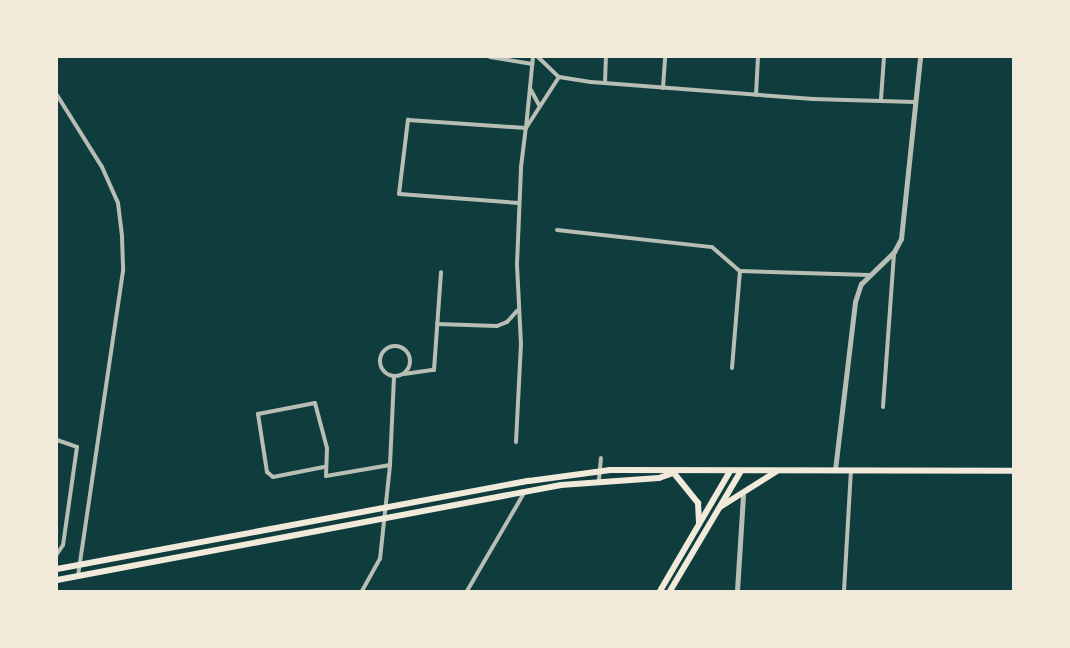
<!DOCTYPE html>
<html>
<head>
<meta charset="utf-8">
<style>
	body { margin:0 }
	#map { position:relative; width:1070px; height:648px; overflow:hidden; background:#0f3d3e; font-family:Lato,sans-serif }
	div>[style] { position:absolute }
	.minor>* { height:4px; margin:-2px; padding:0 2px; transform-origin:2px; border-radius:2px; background:#b8beb3 }
	.minor>.ring { margin:-2px; padding:0; box-sizing:content-box; background:none; border:4px solid #b8beb3; border-radius:50% }
	.tertiary>* { height:4.5px; margin:-2.25px; padding:0 2.25px; transform-origin:2.25px; border-radius:2.25px; background:#b8beb3 }
	.primary>* { height:6px; margin:-3px; padding:0 3px; transform-origin:3px; border-radius:3px; background:#f1e9da }
	span { translate:-50% -50%; white-space:nowrap; text-align:center; line-height:1.15; -webkit-text-stroke:6px #f1e9da; paint-order:stroke }
	.frame { position:absolute; inset:0; border:58px solid #f1e9da; pointer-events:none }
</style>
</head>
<body>
<div id="map">
	<div class="minor">
		<i style="left:490px;top:57px;width:43px;rotate:9.5deg"></i>
		<i style="left:538px;top:57px;width:29px;rotate:44deg"></i>
		<i style="left:559px;top:77px;width:32px;rotate:9deg"></i>
		<i style="left:591px;top:82px;width:223px;rotate:4.4deg"></i>
		<i style="left:813px;top:99px;width:102px;rotate:1.7deg"></i>
		<i style="left:605px;top:83px;width:26px;rotate:-88deg"></i>
		<i style="left:663px;top:88px;width:31px;rotate:-86deg"></i>
		<i style="left:531px;top:90px;width:17px;rotate:62deg"></i>
		<i style="left:57px;top:95px;width:85px;rotate:58deg"></i>
		<i style="left:102px;top:167px;width:39px;rotate:66deg"></i>
		<i style="left:118px;top:203px;width:34px;rotate:83deg"></i>
		<i style="left:122px;top:237px;width:34px;rotate:88deg"></i>
		<i style="left:123px;top:271px;width:308px;rotate:98.4deg"></i>
		<i style="left:756px;top:95px;width:38px;rotate:-87deg"></i>
		<i style="left:881px;top:99px;width:42px;rotate:-85.9deg"></i>
		<i style="left:519px;top:203px;width:120px;rotate:-175.7deg"></i>
		<i style="left:399px;top:194px;width:75px;rotate:-83.1deg"></i>
		<i style="left:408px;top:120px;width:118px;rotate:3.9deg"></i>
		<i style="left:526px;top:128px;width:71px;rotate:-84.4deg"></i>
		<i style="left:557px;top:230px;width:156px;rotate:6.3deg"></i>
		<i style="left:712px;top:247px;width:37px;rotate:41deg"></i>
		<i style="left:740px;top:271px;width:129px;rotate:1.8deg"></i>
		<i style="left:437px;top:324px;width:60px;rotate:1.9deg"></i>
		<i style="left:497px;top:326px;width:11px;rotate:-22deg"></i>
		<i style="left:507px;top:322px;width:15px;rotate:-48deg"></i>
		<i class="ring" style="left:380px;top:346px;width:26px;height:26px"></i>
		<i style="left:732px;top:368px;width:97px;rotate:-85.3deg"></i>
		<i style="left:404px;top:374px;width:30px;rotate:-8deg"></i>
		<i style="left:434px;top:370px;width:98px;rotate:-85.9deg"></i>
		<i style="left:883px;top:407px;width:154px;rotate:-85.9deg"></i>
		<i style="left:57px;top:440px;width:21px;rotate:19deg"></i>
		<i style="left:77px;top:447px;width:99px;rotate:98.1deg"></i>
		<i style="left:63px;top:545px;width:11px;rotate:124deg"></i>
		<i style="left:516px;top:442px;width:98px;rotate:-87.1deg"></i>
		<i style="left:521px;top:344px;width:80px;rotate:-92.9deg"></i>
		<i style="left:517px;top:264px;width:97px;rotate:-87.6deg"></i>
		<i style="left:521px;top:167px;width:39px;rotate:-83deg"></i>
		<i style="left:526px;top:128px;width:61px;rotate:-57.1deg"></i>
		<i style="left:324px;top:467px;width:52px;rotate:168.9deg"></i>
		<i style="left:273px;top:477px;width:8px;rotate:-140deg"></i>
		<i style="left:267px;top:472px;width:59px;rotate:-98.8deg"></i>
		<i style="left:258px;top:414px;width:58px;rotate:-10.9deg"></i>
		<i style="left:315px;top:403px;width:47px;rotate:75.1deg"></i>
		<i style="left:327px;top:448px;width:28px;rotate:92deg"></i>
		<i style="left:326px;top:476px;width:65px;rotate:-9.8deg"></i>
		<i style="left:390px;top:465px;width:89px;rotate:-87.4deg"></i>
		<i style="left:599px;top:480px;width:22px;rotate:-85deg"></i>
		<i style="left:362px;top:591px;width:37px;rotate:-61deg"></i>
		<i style="left:380px;top:559px;width:95px;rotate:-83.9deg"></i>
		<i style="left:467px;top:591px;width:113px;rotate:-59.8deg"></i>
		<i style="left:844px;top:591px;width:120px;rotate:-86.7deg"></i>
	</div>
	<div class="tertiary">
		<i style="left:835px;top:470px;width:169px;rotate:-83.2deg"></i>
		<i style="left:855px;top:302px;width:19px;rotate:-72deg"></i>
		<i style="left:861px;top:284px;width:46px;rotate:-44.1deg"></i>
		<i style="left:894px;top:252px;width:15px;rotate:-62deg"></i>
		<i style="left:901px;top:239px;width:183px;rotate:-84deg"></i>
		<i style="left:737px;top:591px;width:95px;rotate:-86.4deg"></i>
	</div>
	<div class="primary">
		<i style="left:673px;top:472px;width:40px;rotate:51deg"></i>
		<i style="left:698px;top:503px;width:20px;rotate:87deg"></i>
		<i style="left:720px;top:507px;width:67px;rotate:-32.3deg"></i>
		<i style="left:57px;top:569px;width:480px;rotate:-10.6deg"></i>
		<i style="left:529px;top:481px;width:82px;rotate:-7.7deg"></i>
		<i style="left:610px;top:470px;width:403px;rotate:0.1deg"></i>
		<i style="left:57px;top:580px;width:513px;rotate:-10.67deg"></i>
		<i style="left:561px;top:485px;width:98px;rotate:-4.1deg"></i>
		<i style="left:659px;top:478px;width:15px;rotate:-20deg"></i>
		<i style="left:660px;top:591px;width:139px;rotate:-59.7deg"></i>
		<i style="left:670px;top:591px;width:139px;rotate:-59.4deg"></i>
	</div>
	<div class="frame"></div>
</div>
</body>
</html>
